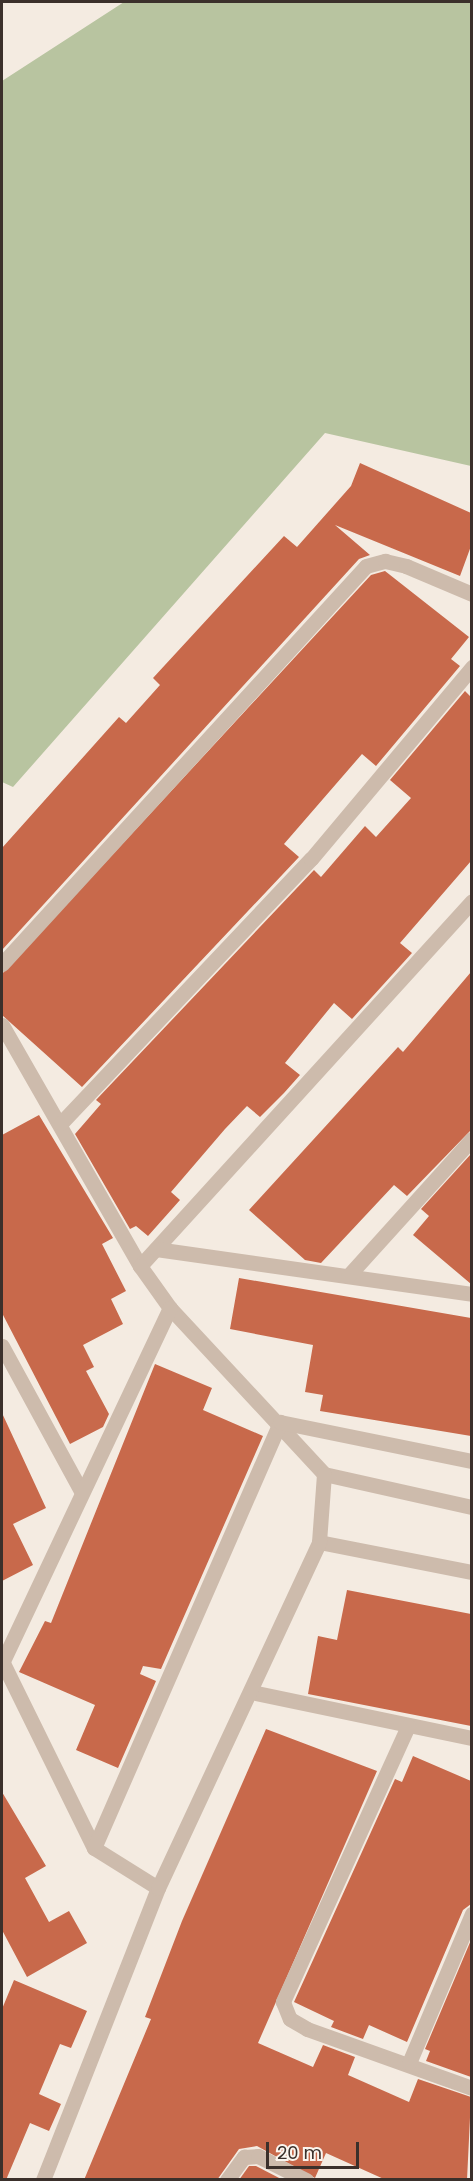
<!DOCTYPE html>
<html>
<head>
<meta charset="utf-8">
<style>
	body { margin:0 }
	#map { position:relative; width:473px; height:2181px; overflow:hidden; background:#f4ebe1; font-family:Poppins,sans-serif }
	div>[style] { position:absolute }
	.green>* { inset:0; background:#b8c4a0 }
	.building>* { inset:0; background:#c8694b }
	.street>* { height:15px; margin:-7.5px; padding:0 7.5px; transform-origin:7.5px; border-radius:7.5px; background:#cdbbac }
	span { translate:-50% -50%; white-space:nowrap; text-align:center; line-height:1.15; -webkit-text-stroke:4.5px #fbf5ee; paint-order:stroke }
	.frame { position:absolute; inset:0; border:3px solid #3b302b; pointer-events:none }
	.scale { position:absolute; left:266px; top:2142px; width:93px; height:27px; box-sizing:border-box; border:3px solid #3b302b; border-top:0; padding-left:8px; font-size:18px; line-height:21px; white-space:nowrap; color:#3b302b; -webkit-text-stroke:4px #fbf5ee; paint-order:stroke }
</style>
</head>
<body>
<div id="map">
	<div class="green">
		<i style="clip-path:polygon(124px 2px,471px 2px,471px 466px,325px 433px,13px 787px,2px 782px,2px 81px)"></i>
	</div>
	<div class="building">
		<i style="clip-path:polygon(360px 463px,471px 513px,471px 546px,460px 576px,335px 525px,370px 555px,359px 559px,2px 950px,2px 848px,119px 717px,126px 723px,160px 685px,153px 678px,284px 536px,297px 547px,351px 486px)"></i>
		<i style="clip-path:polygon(385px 571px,469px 637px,451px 659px,460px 666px,376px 766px,362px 754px,284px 844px,299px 857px,82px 1087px,2px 1015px,2px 974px,371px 575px)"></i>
		<i style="clip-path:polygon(465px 691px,471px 697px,471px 861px,400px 943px,412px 953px,352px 1019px,334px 1003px,285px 1063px,300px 1075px,284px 1093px,260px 1117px,247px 1106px,225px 1129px,171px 1192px,180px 1200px,148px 1236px,136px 1226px,130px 1229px,75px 1134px,101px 1104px,96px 1100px,314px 870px,321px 877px,365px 826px,376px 837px,411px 798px,390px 780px)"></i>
		<i style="clip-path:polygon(471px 972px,471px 1130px,407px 1196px,394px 1185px,321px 1263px,305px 1260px,249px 1210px,398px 1047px,403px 1052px)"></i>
		<i style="clip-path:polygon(39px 1115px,113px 1238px,102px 1244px,126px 1291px,111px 1299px,123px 1324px,83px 1345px,94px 1367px,86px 1371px,109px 1414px,103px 1427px,70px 1444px,2px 1313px,2px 1135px)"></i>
		<i style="clip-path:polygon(471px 1154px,471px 1284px,413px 1235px,429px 1216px,421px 1209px)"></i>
		<i style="clip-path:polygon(239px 1278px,471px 1318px,471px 1436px,320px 1411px,323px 1395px,305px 1392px,313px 1345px,230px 1329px)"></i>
		<i style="clip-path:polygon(155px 1364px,212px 1388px,203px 1410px,263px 1436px,161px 1669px,143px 1666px,140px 1674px,156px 1681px,118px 1768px,76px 1750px,95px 1705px,19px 1672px,45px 1621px,51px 1623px)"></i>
		<i style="clip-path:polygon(2px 1413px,46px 1508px,13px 1524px,33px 1565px,2px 1581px)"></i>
		<i style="clip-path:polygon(347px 1590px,471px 1614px,471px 1726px,308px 1694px,318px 1636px,337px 1640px)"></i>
		<i style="clip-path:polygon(266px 1729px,377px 1771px,258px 2043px,313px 2067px,323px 2045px,355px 2057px,348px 2075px,409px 2102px,418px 2079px,471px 2097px,467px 2180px,386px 2180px,326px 2153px,315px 2178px,257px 2146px,239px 2149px,217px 2180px,84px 2180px,151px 2019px,145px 2017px,182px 1921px)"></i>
		<i style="clip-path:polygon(413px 1756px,471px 1781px,471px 1904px,463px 1910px,407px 2042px,369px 2025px,363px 2039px,331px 2027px,334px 2021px,294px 2002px,395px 1779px,402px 1782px)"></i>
		<i style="clip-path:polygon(2px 1792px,46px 1866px,25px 1878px,49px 1922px,69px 1911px,87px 1943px,27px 1977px,2px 1930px)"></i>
		<i style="clip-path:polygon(471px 1940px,471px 2077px,426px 2061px,430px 2051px,425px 2049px)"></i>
		<i style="clip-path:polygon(14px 1980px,87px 2011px,71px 2048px,60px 2044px,39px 2094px,61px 2104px,49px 2131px,30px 2123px,6px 2180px,2px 2180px,2px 2009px)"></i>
		<i style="clip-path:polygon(249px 2166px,256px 2166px,283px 2180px,239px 2180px)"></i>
	</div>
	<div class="street">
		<i style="left:2px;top:964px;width:539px;rotate:-47.55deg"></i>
		<i style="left:366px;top:566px;width:20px;rotate:-15deg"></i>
		<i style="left:385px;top:561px;width:22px;rotate:13deg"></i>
		<i style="left:406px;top:566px;width:72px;rotate:23deg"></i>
		<i style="left:2px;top:1025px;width:278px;rotate:60.2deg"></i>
		<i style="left:140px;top:1266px;width:493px;rotate:-47.7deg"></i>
		<i style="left:61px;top:1123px;width:364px;rotate:-46.6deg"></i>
		<i style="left:311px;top:859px;width:251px;rotate:-50deg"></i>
		<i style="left:156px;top:1249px;width:319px;rotate:8.1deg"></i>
		<i style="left:140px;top:1266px;width:52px;rotate:54.5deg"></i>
		<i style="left:170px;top:1308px;width:226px;rotate:47.1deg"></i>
		<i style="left:324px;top:1474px;width:152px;rotate:12.6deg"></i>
		<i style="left:348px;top:1276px;width:185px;rotate:-47.9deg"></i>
		<i style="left:2px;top:1346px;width:167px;rotate:61.4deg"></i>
		<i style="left:319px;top:1542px;width:156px;rotate:11.1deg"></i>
		<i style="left:2px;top:1661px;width:208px;rotate:63.8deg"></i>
		<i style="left:94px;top:1848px;width:75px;rotate:32deg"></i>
		<i style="left:2px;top:1663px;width:393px;rotate:-64.7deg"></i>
		<i style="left:251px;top:1692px;width:226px;rotate:11.8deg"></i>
		<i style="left:408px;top:1726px;width:303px;rotate:114.4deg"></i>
		<i style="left:283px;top:2002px;width:18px;rotate:68deg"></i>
		<i style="left:290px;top:2019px;width:20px;rotate:30deg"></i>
		<i style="left:307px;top:2029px;width:175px;rotate:19.7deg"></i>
		<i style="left:94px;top:1848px;width:465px;rotate:-66.4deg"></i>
		<i style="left:280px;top:1422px;width:196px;rotate:11.5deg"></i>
		<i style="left:409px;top:2063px;width:162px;rotate:-67.1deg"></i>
		<i style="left:43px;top:2180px;width:314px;rotate:-68.5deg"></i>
		<i style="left:158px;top:1888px;width:382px;rotate:-65deg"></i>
		<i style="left:319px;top:1542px;width:68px;rotate:-85.8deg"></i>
		<i style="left:227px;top:2180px;width:29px;rotate:-54deg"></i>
		<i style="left:244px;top:2157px;width:14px;rotate:-4deg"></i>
		<i style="left:258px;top:2156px;width:54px;rotate:26.6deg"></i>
	</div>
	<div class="frame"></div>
	<div class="scale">20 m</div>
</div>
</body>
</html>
